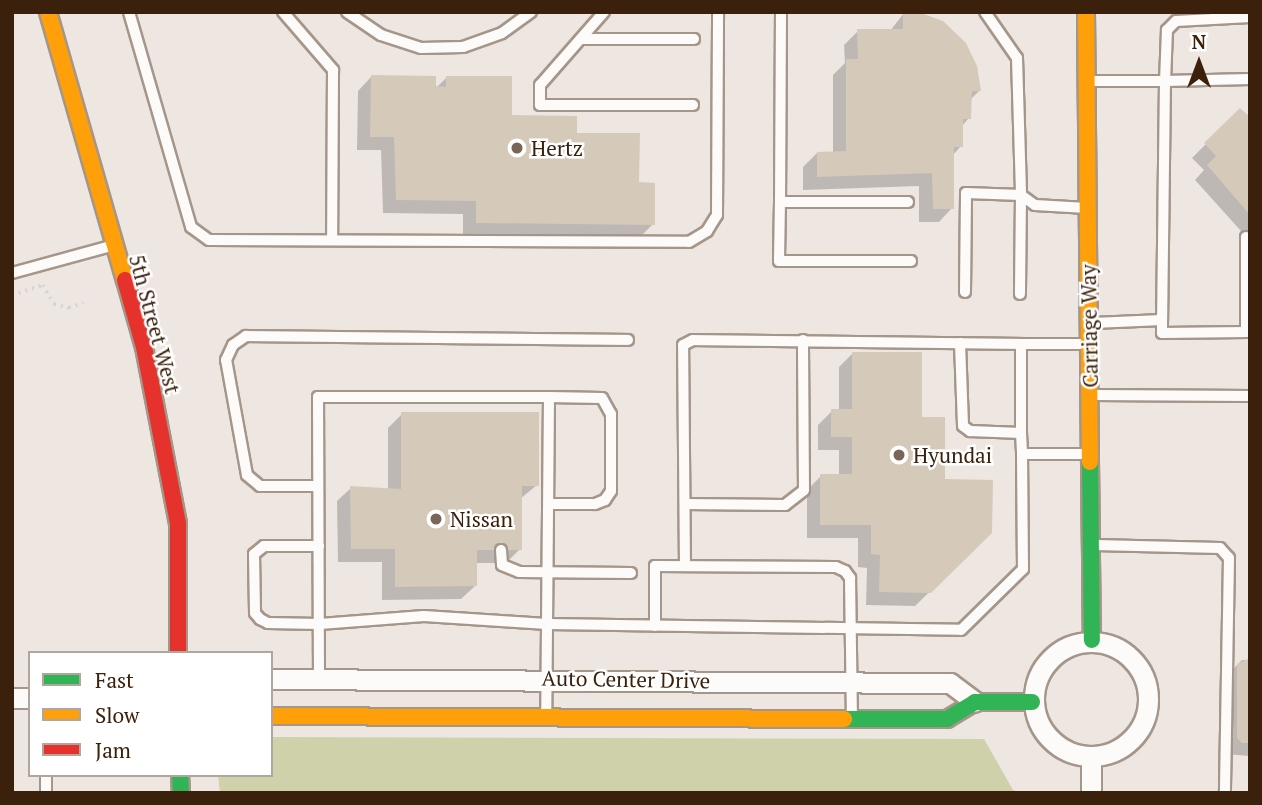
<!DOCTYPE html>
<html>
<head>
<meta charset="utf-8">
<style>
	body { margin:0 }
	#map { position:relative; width:1262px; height:805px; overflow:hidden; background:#eee6e1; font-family:"PT Serif",serif }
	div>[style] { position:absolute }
	.green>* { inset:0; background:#cfd1aa }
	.shadow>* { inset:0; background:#0003 }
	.building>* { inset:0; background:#d5c9b9 }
	.path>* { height:3.5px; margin-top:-1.75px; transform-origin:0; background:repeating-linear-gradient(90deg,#d7d3d1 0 2px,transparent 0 7px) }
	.roads { filter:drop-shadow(2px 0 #a5968a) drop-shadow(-2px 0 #a5968a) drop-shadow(0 2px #a5968a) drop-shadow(0 -2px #a5968a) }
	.lane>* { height:10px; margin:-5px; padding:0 5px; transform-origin:5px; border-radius:5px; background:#fcfbfa }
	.street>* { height:19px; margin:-9.5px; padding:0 9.5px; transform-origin:9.5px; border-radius:9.5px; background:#fcfbfa }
	.street>.ring { margin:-9.5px; padding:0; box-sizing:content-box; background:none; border:19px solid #fcfbfa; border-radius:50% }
	.fast>* { height:16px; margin:-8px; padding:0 8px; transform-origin:8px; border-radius:8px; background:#30b455 }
	.slow>* { height:16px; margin:-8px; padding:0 8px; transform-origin:8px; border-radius:8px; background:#ff9f0a }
	.jam>* { height:16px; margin:-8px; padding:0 8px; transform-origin:8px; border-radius:8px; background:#e5322d }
	.dots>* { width:19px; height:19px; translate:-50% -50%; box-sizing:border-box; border:4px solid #fff; border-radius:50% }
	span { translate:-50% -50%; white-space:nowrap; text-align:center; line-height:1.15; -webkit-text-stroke:5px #fff; paint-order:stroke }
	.poi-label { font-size:21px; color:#3b200b }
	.left { translate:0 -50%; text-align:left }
	.street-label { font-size:21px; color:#3b200b }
	.frame { position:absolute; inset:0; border:14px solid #3b200b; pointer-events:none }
	.legend { position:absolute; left:28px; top:651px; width:245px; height:126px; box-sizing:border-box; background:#fff; border:2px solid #b1a69d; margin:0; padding:9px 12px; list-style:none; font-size:21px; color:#3b200b }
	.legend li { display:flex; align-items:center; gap:14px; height:35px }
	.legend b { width:35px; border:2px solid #b1a69d }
	.north { position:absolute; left:1164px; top:28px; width:70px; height:70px; -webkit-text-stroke:5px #fff; paint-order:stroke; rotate:0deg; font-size:19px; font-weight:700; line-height:28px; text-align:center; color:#3b200b }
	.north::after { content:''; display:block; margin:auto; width:24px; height:32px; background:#3b200b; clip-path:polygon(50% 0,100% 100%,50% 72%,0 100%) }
</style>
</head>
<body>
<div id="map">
	<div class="green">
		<i style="clip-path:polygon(271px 737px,984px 739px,1013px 790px,1021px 793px,220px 793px,218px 775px,271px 775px)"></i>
	</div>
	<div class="shadow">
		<i style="clip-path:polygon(904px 13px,979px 91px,970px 100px,969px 118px,961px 127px,961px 146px,953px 155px,952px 208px,939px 222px,919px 222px,919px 186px,803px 190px,803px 167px,817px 153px,833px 153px,833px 75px,845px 63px,844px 45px,858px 31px,890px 31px)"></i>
		<i style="clip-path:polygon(371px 77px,434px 90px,447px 77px,510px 117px,575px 134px,637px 184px,653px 224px,639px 238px,463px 236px,463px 214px,383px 213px,381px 150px,357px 150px,358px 91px)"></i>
		<i style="clip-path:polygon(1240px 110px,1250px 120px,1250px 241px,1195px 180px,1204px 170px,1192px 158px)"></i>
		<i style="clip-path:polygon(853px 353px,920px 419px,943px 481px,991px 532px,915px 606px,866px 605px,867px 568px,858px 567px,858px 538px,807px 538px,807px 490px,821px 476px,839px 476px,839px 450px,818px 450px,818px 425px,832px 411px,839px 411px,839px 367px)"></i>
		<i style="clip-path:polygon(402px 414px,537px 485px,520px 499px,520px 549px,506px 563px,475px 563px,475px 586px,461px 599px,382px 600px,382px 562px,338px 562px,337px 501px,351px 488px,388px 490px,388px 428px)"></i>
		<i style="clip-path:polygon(1242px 660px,1250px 660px,1250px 756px,1224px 754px,1227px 675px)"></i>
	</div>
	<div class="building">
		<i style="clip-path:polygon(903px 12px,921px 13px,943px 21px,966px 43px,977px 66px,981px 91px,972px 91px,971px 119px,963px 119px,963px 147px,954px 147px,954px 209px,933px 209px,932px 173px,817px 177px,817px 152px,846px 151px,846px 59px,858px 59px,857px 29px,903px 29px)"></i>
		<i style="clip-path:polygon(371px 75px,436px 76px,436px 86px,446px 87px,446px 76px,512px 76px,512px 115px,577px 116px,577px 133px,640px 133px,639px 182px,655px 183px,655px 225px,476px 223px,476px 201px,396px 200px,394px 137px,370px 137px)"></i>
		<i style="clip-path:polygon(1240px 108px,1250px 117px,1250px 215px,1207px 165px,1216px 156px,1204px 143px)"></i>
		<i style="clip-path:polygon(852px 352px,922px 352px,922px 417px,945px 417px,945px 479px,993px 480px,992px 533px,931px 593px,879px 592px,880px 555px,871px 554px,871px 525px,820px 525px,820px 474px,852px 474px,852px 437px,831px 437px,831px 409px,852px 409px)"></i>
		<i style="clip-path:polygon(401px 412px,539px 412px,539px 486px,522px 486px,522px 550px,477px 550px,477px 586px,395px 587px,395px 549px,351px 549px,350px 486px,401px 489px)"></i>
		<i style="clip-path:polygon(1250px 658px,1250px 743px,1242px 743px,1237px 738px,1237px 664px)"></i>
	</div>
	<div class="path">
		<i style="left:12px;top:295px;width:33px;rotate:-18deg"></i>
		<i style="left:43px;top:285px;width:22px;rotate:60deg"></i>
		<i style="left:54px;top:304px;width:16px;rotate:15deg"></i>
		<i style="left:69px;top:308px;width:15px;rotate:-20deg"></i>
	</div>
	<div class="roads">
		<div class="lane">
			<i style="left:129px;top:12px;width:224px;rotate:73.9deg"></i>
			<i style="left:191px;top:227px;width:22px;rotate:36deg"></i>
			<i style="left:209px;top:240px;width:480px;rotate:0.2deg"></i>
			<i style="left:689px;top:242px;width:21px;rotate:-31deg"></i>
			<i style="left:707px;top:231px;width:19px;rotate:-58deg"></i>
			<i style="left:717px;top:215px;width:203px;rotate:-89.7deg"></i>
			<i style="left:283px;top:12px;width:77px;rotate:49.2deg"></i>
			<i style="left:333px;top:70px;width:170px;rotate:90.3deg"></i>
			<i style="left:347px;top:12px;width:41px;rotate:34.1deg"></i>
			<i style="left:381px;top:35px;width:42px;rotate:18deg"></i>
			<i style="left:421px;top:48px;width:42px;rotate:-1.4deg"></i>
			<i style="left:463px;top:47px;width:41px;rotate:-19.7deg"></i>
			<i style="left:502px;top:33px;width:36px;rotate:-36deg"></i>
			<i style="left:604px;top:12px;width:97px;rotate:131.2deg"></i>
			<i style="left:540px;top:85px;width:20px;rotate:90deg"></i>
			<i style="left:540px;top:105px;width:153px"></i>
			<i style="left:781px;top:12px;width:190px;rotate:90.3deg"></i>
			<i style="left:780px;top:202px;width:128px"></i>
			<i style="left:985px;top:12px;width:56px;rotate:55.2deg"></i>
			<i style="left:1017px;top:58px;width:137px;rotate:88.3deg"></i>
			<i style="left:1021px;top:195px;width:17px;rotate:36deg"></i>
			<i style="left:1035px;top:205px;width:52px;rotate:3.3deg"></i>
			<i style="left:1250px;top:17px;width:74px;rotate:176.9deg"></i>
			<i style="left:1176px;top:21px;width:13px;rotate:135deg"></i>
			<i style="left:1167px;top:30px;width:51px;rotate:92.2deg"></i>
			<i style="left:1165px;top:81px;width:85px;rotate:-1.3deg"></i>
			<i style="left:581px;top:39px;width:113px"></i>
			<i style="left:1090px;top:81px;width:75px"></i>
			<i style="left:1165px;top:81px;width:239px;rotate:90.7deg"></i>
			<i style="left:1162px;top:320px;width:69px;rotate:177.5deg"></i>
			<i style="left:780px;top:202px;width:59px;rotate:91deg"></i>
			<i style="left:779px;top:261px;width:132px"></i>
			<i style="left:12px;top:273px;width:103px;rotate:-15.3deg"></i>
			<i style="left:965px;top:292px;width:99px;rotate:-89.4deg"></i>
			<i style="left:966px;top:193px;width:55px;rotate:2.1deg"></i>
			<i style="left:1021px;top:195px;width:99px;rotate:90.6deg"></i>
			<i style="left:1162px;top:320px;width:13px;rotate:90deg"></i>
			<i style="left:1162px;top:333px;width:84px;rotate:-0.7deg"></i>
			<i style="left:1246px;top:332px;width:95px;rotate:-90deg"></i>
			<i style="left:960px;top:343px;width:83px;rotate:87.9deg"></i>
			<i style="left:963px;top:426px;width:9px;rotate:36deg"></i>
			<i style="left:970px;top:431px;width:51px;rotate:2.2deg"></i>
			<i style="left:1085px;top:344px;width:64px;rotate:180deg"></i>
			<i style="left:1021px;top:344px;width:89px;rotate:90deg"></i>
			<i style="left:1021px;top:433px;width:21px;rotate:87deg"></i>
			<i style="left:1022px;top:454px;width:66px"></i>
			<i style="left:1094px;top:395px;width:156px;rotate:0.4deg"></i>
			<i style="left:549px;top:397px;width:53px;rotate:1.1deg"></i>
			<i style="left:602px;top:398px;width:18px;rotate:61deg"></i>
			<i style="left:611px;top:414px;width:77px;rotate:90deg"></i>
			<i style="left:611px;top:491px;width:11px;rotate:124deg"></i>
			<i style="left:605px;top:500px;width:11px;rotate:158deg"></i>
			<i style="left:595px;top:504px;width:46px;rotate:180deg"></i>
			<i style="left:318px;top:486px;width:58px;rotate:180deg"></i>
			<i style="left:260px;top:486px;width:17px;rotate:-140deg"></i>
			<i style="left:247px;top:475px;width:117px;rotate:-100.3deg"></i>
			<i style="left:226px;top:360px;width:17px;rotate:-65deg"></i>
			<i style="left:233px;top:345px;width:16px;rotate:-35deg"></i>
			<i style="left:246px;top:336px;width:382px;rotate:0.6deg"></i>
			<i style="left:685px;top:504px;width:100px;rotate:0.6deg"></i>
			<i style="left:785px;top:505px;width:24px;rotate:-38deg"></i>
			<i style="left:804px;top:490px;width:150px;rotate:-90.4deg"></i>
			<i style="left:1095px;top:545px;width:125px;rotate:1.4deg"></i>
			<i style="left:1220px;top:548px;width:13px;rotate:48deg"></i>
			<i style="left:1229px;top:558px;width:235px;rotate:91deg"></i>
			<i style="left:319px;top:546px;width:55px;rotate:180deg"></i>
			<i style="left:264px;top:546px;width:13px;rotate:141deg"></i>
			<i style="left:254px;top:554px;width:59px;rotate:89deg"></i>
			<i style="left:255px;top:613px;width:8px;rotate:50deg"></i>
			<i style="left:260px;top:619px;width:9px;rotate:27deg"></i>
			<i style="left:268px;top:623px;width:52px;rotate:1.1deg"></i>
			<i style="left:320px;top:624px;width:104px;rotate:-4.4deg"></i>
			<i style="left:424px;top:616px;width:123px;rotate:3.7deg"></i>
			<i style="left:547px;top:624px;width:414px;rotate:0.8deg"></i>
			<i style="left:961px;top:630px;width:87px;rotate:-44.5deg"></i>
			<i style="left:1023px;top:569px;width:115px;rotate:-90.5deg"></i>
			<i style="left:501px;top:550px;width:15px;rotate:86deg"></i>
			<i style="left:502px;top:565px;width:18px;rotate:22deg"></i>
			<i style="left:519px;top:572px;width:112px;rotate:0.5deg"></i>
			<i style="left:685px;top:566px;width:221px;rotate:-90.5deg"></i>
			<i style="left:683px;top:345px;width:11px;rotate:-27deg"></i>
			<i style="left:693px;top:340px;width:328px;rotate:0.7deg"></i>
			<i style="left:655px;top:626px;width:60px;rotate:-90deg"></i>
			<i style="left:655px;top:566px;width:181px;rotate:0.3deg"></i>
			<i style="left:836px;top:567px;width:10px;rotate:24deg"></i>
			<i style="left:845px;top:571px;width:9px;rotate:54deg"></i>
			<i style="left:850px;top:578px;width:140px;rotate:89.2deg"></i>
			<i style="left:319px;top:679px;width:282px;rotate:-90.2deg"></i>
			<i style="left:318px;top:397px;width:231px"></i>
			<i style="left:549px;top:397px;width:316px;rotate:90.5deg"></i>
			<i style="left:46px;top:775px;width:18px;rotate:90deg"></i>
		</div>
		<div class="street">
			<i class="ring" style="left:1034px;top:642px;width:95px;height:95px"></i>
			<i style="left:271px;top:679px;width:679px;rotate:0.34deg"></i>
			<i style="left:950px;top:683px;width:31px;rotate:37deg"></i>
			<i style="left:12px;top:698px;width:18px"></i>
			<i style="left:1091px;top:758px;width:35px;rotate:90deg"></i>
		</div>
		<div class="fast">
			<i style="left:1090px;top:462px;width:178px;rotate:89.4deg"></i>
			<i style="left:844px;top:719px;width:103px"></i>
			<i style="left:947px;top:719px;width:33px;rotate:-31deg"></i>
			<i style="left:975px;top:702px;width:57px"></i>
			<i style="left:180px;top:775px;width:18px;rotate:87deg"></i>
		</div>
		<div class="slow">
			<i style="left:48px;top:12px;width:279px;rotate:74deg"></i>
			<i style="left:1086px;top:12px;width:450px;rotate:89.5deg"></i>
			<i style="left:271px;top:716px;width:573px;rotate:0.3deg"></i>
		</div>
		<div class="jam">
			<i style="left:125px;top:280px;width:70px;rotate:74.2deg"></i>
			<i style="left:144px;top:347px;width:180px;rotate:79.1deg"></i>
			<i style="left:178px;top:524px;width:129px;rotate:90deg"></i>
		</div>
	</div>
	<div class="dots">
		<i style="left:517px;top:148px;background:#7a6556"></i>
		<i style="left:899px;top:455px;background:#7a6556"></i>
		<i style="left:436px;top:519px;background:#7a6556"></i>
	</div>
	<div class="poi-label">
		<span class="left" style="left:531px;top:148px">Hertz</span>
		<span class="left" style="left:913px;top:455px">Hyundai</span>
		<span class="left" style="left:450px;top:519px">Nissan</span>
	</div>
	<div class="street-label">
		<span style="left:155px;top:324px;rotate:75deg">5th Street West</span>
		<span style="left:1089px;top:326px;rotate:-91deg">Carriage Way</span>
		<span style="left:626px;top:679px;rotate:1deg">Auto Center Drive</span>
	</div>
	<div class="frame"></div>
	<ul class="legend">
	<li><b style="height:9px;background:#30b455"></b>Fast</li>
	<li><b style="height:9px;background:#ff9f0a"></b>Slow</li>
	<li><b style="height:9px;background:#e5322d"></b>Jam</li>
	</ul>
	<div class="north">N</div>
</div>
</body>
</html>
